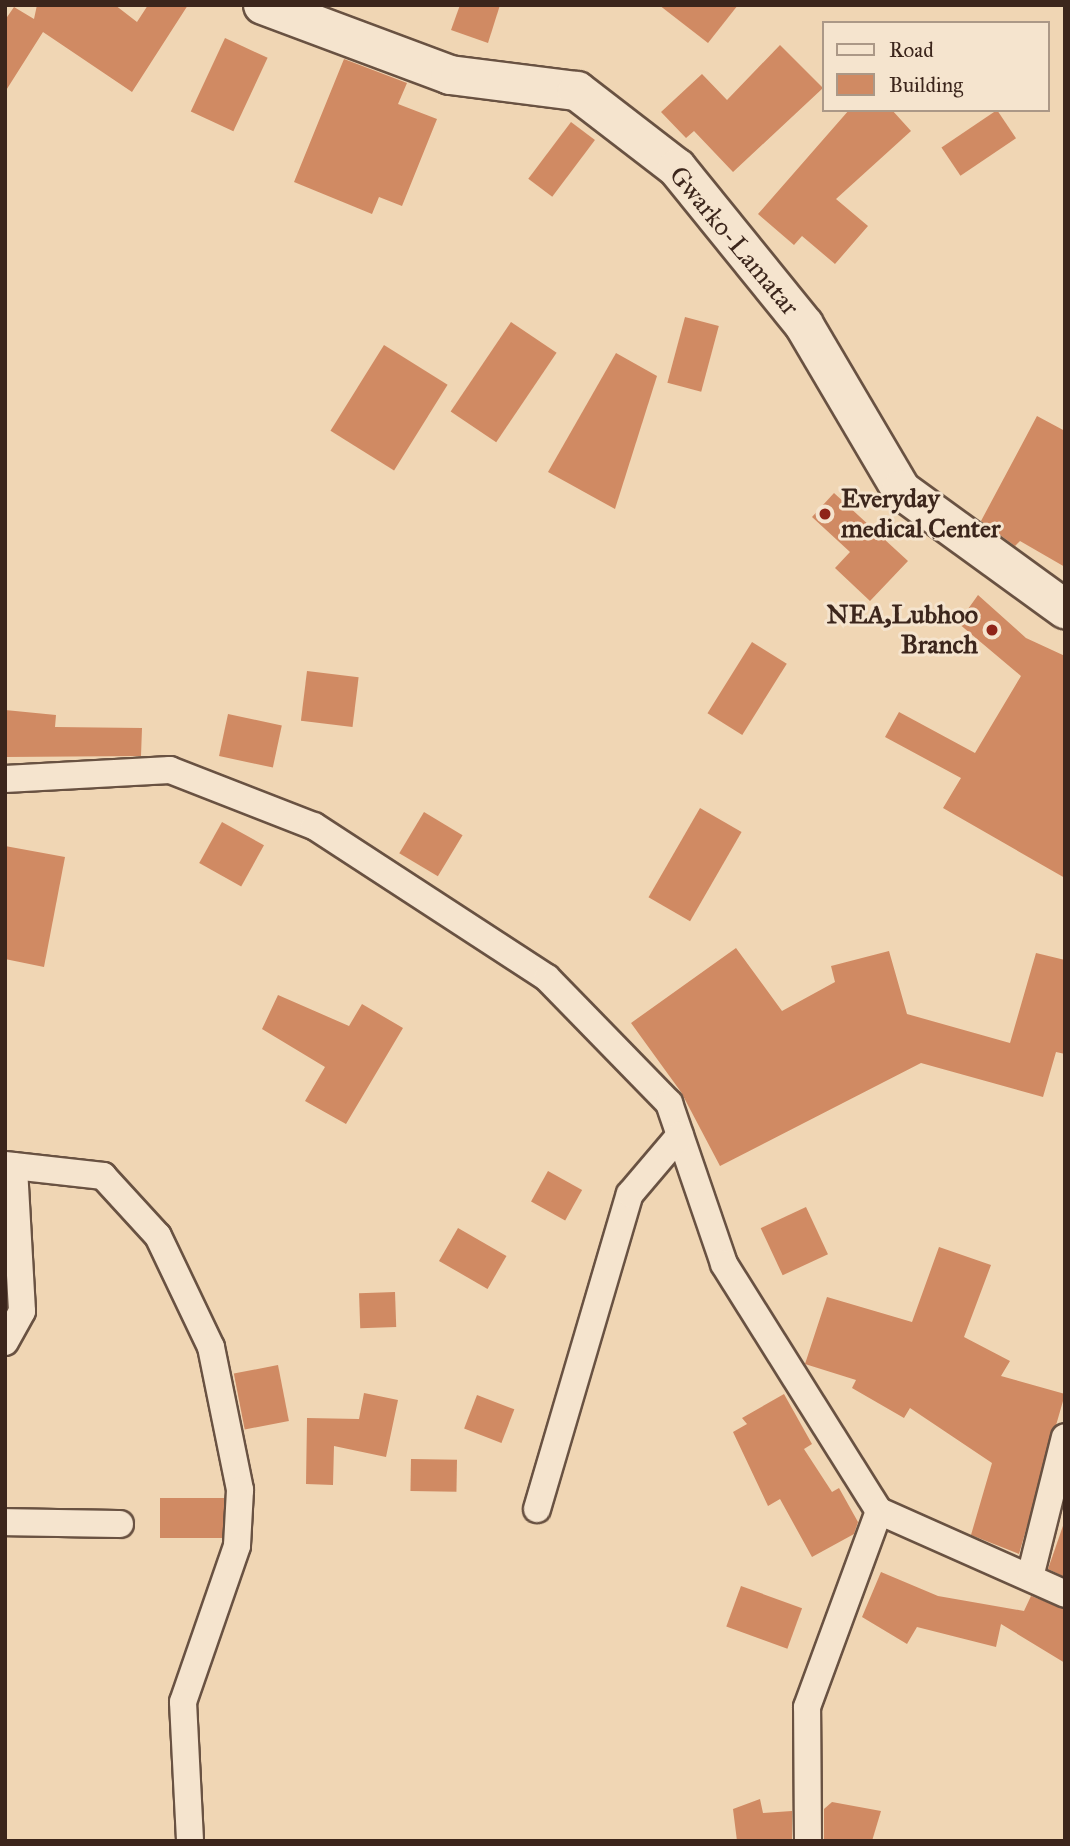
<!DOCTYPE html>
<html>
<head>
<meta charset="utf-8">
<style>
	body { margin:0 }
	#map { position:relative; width:1070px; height:1846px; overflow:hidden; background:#f0d6b4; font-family:"IM FELL Great Primer",serif }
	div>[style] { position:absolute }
	.building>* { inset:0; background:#d08a63; transform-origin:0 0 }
	.roads { filter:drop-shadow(2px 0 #695242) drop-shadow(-2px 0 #695242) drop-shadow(0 2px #695242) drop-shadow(0 -2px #695242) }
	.street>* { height:26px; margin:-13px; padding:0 13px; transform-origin:13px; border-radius:13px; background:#f5e4ce }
	.secondary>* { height:38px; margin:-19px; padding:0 19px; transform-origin:19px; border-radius:19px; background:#f5e4ce }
	.dots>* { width:19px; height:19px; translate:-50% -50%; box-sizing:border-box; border:4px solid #f5e4ce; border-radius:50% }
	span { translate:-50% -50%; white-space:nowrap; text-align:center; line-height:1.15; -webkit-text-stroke:6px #f5e4ce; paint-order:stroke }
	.street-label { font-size:26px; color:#3c261c }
	.poi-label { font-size:26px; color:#3c261c; font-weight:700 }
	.left { translate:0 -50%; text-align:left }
	.right { translate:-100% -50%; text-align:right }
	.frame { position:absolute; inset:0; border:7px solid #3c261c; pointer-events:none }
	.legend { position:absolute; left:822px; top:21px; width:228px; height:91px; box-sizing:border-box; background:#f5e4ce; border:2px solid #ab9887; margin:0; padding:9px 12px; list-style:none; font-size:21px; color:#3c261c }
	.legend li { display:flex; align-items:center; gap:14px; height:35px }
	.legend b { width:35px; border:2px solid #ab9887 }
</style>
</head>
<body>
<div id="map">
	<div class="building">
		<i style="clip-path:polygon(37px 5px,115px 5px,137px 22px,148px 5px,188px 5px,132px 92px,43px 32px,5px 92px,5px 20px,14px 7px,34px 19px)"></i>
		<i style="clip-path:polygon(460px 5px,500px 5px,488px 43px,451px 30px)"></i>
		<i style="clip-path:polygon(659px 5px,738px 5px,708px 43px)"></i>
		<i style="left:225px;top:38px;width:47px;height:81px;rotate:25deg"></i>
		<i style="clip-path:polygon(780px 45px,823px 88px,733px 172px,694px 131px,686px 138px,661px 112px,702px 74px,727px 100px)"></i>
		<i style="clip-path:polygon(344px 59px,407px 83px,398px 104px,437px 119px,402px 206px,379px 197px,372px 214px,294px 182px)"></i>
		<i style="clip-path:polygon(849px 110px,892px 110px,911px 131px,836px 199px,868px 226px,835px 264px,802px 236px,794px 245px,758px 214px)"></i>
		<i style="left:997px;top:110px;width:34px;height:67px;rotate:56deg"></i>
		<i style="left:571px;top:122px;width:30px;height:71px;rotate:37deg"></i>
		<i style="left:685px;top:317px;width:35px;height:68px;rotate:15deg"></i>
		<i style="left:511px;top:322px;width:55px;height:108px;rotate:34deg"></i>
		<i style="left:384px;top:345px;width:75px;height:101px;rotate:32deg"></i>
		<i style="clip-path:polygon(616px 353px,657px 376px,615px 509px,548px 472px)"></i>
		<i style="clip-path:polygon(1037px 416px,1065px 431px,1065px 567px,1020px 541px,1015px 546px,981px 521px)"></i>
		<i style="clip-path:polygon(834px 493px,908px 561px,870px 601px,835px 568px,850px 552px,812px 517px)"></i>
		<i style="clip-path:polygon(978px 595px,1026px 638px,1065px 656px,1065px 878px,943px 808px,961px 778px,885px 737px,899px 712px,975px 753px,1021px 676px,958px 623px)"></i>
		<i style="left:752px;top:642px;width:41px;height:84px;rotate:32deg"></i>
		<i style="left:307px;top:671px;width:52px;height:50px;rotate:7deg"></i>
		<i style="clip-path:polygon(5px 710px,56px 715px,55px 727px,142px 728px,141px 756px,5px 757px)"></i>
		<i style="left:228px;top:714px;width:55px;height:43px;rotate:12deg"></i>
		<i style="left:700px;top:808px;width:48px;height:103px;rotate:30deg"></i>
		<i style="left:424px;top:812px;width:45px;height:48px;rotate:31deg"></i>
		<i style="left:222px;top:822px;width:48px;height:47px;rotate:29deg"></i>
		<i style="clip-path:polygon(5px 846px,65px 857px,44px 967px,5px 959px)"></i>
		<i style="clip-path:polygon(736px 948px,782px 1011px,835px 982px,831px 966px,889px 951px,907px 1014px,1010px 1043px,1036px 953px,1065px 960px,1065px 1054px,1056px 1052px,1043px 1097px,921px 1063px,720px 1166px,681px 1092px,631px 1023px)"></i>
		<i style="clip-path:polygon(278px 995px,349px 1026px,362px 1004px,403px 1028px,346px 1124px,305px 1101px,325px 1067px,262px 1029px)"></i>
		<i style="left:548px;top:1171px;width:39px;height:35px;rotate:29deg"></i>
		<i style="left:806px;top:1207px;width:52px;height:50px;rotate:65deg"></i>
		<i style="left:458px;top:1228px;width:56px;height:38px;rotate:30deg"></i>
		<i style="clip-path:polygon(939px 1247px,991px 1265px,964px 1337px,1010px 1361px,1001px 1376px,1065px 1394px,1019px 1554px,971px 1535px,992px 1463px,910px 1408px,904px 1418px,852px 1388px,856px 1380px,805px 1364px,827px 1297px,912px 1322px)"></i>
		<i style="left:395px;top:1292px;width:35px;height:36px;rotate:88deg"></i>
		<i style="left:278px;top:1365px;width:57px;height:45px;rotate:79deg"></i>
		<i style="clip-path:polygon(364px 1393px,398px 1400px,386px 1457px,334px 1446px,333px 1485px,306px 1484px,307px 1418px,359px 1419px)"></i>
		<i style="clip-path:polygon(784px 1394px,812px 1444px,804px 1449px,832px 1492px,839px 1488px,858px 1522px,854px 1534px,812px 1557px,780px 1499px,768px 1506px,733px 1432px,747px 1424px,742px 1418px)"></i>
		<i style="left:477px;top:1395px;width:40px;height:36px;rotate:21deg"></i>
		<i style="left:411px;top:1459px;width:46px;height:32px;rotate:1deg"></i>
		<i style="left:160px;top:1498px;width:64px;height:40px"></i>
		<i style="clip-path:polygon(1065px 1520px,1065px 1577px,1048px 1569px)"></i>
		<i style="clip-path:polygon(881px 1572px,938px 1596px,1024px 1611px,1031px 1596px,1065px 1609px,1065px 1663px,1001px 1624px,996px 1647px,917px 1627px,907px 1644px,862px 1617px)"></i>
		<i style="left:741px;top:1586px;width:65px;height:43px;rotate:20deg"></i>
		<i style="clip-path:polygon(760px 1799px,763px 1813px,792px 1811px,792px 1841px,737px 1841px,733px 1809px)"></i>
		<i style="clip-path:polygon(832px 1802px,881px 1811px,872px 1841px,824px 1841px,824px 1809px)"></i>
	</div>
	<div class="roads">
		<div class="street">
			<i style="left:5px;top:779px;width:165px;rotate:-3.1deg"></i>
			<i style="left:170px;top:770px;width:155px;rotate:21.3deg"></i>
			<i style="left:314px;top:826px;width:278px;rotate:33.1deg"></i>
			<i style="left:547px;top:978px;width:175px;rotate:45.7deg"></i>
			<i style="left:669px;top:1103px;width:170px;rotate:71.1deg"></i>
			<i style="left:724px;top:1264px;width:292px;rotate:57.9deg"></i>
			<i style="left:879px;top:1511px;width:204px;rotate:24deg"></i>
			<i style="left:5px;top:1165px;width:99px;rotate:6.4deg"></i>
			<i style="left:103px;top:1176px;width:81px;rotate:47.5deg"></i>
			<i style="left:158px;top:1236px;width:123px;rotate:64.5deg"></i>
			<i style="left:211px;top:1347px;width:146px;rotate:78.5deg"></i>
			<i style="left:240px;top:1490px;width:56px;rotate:93.1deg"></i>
			<i style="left:237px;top:1546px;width:165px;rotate:109.1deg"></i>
			<i style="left:183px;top:1702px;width:139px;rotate:87.1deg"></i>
			<i style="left:5px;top:1342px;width:35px;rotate:-61deg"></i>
			<i style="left:22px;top:1311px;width:145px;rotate:-93.2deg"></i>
			<i style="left:537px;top:1509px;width:328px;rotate:-73.6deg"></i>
			<i style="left:630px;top:1194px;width:77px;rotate:-49.7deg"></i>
			<i style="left:5px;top:1522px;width:115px;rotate:1deg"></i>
			<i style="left:1030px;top:1577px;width:144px;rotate:-76deg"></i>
			<i style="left:808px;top:1841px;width:134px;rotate:-90.4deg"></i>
			<i style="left:807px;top:1707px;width:209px;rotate:-69.8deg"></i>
		</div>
		<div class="secondary">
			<i style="left:263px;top:5px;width:200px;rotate:20.5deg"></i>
			<i style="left:450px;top:75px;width:128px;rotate:7.2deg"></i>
			<i style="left:577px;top:91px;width:126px;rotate:37.6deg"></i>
			<i style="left:677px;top:168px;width:202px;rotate:51deg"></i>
			<i style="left:804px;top:325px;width:191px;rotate:59.5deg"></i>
			<i style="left:901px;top:490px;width:203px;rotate:36deg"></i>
		</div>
	</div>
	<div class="dots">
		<i style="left:825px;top:514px;background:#8f2418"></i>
		<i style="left:992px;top:630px;background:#8f2418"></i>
	</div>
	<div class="street-label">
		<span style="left:734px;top:241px;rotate:50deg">Gwarko-Lamatar</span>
	</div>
	<div class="poi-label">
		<span class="left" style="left:841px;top:514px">Everyday<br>medical Center</span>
		<span class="right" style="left:978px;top:630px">NEA,Lubhoo<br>Branch</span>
	</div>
	<div class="frame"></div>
	<ul class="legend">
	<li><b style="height:9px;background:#f5e4ce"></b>Road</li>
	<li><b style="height:19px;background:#d08a63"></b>Building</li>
	</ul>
</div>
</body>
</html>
